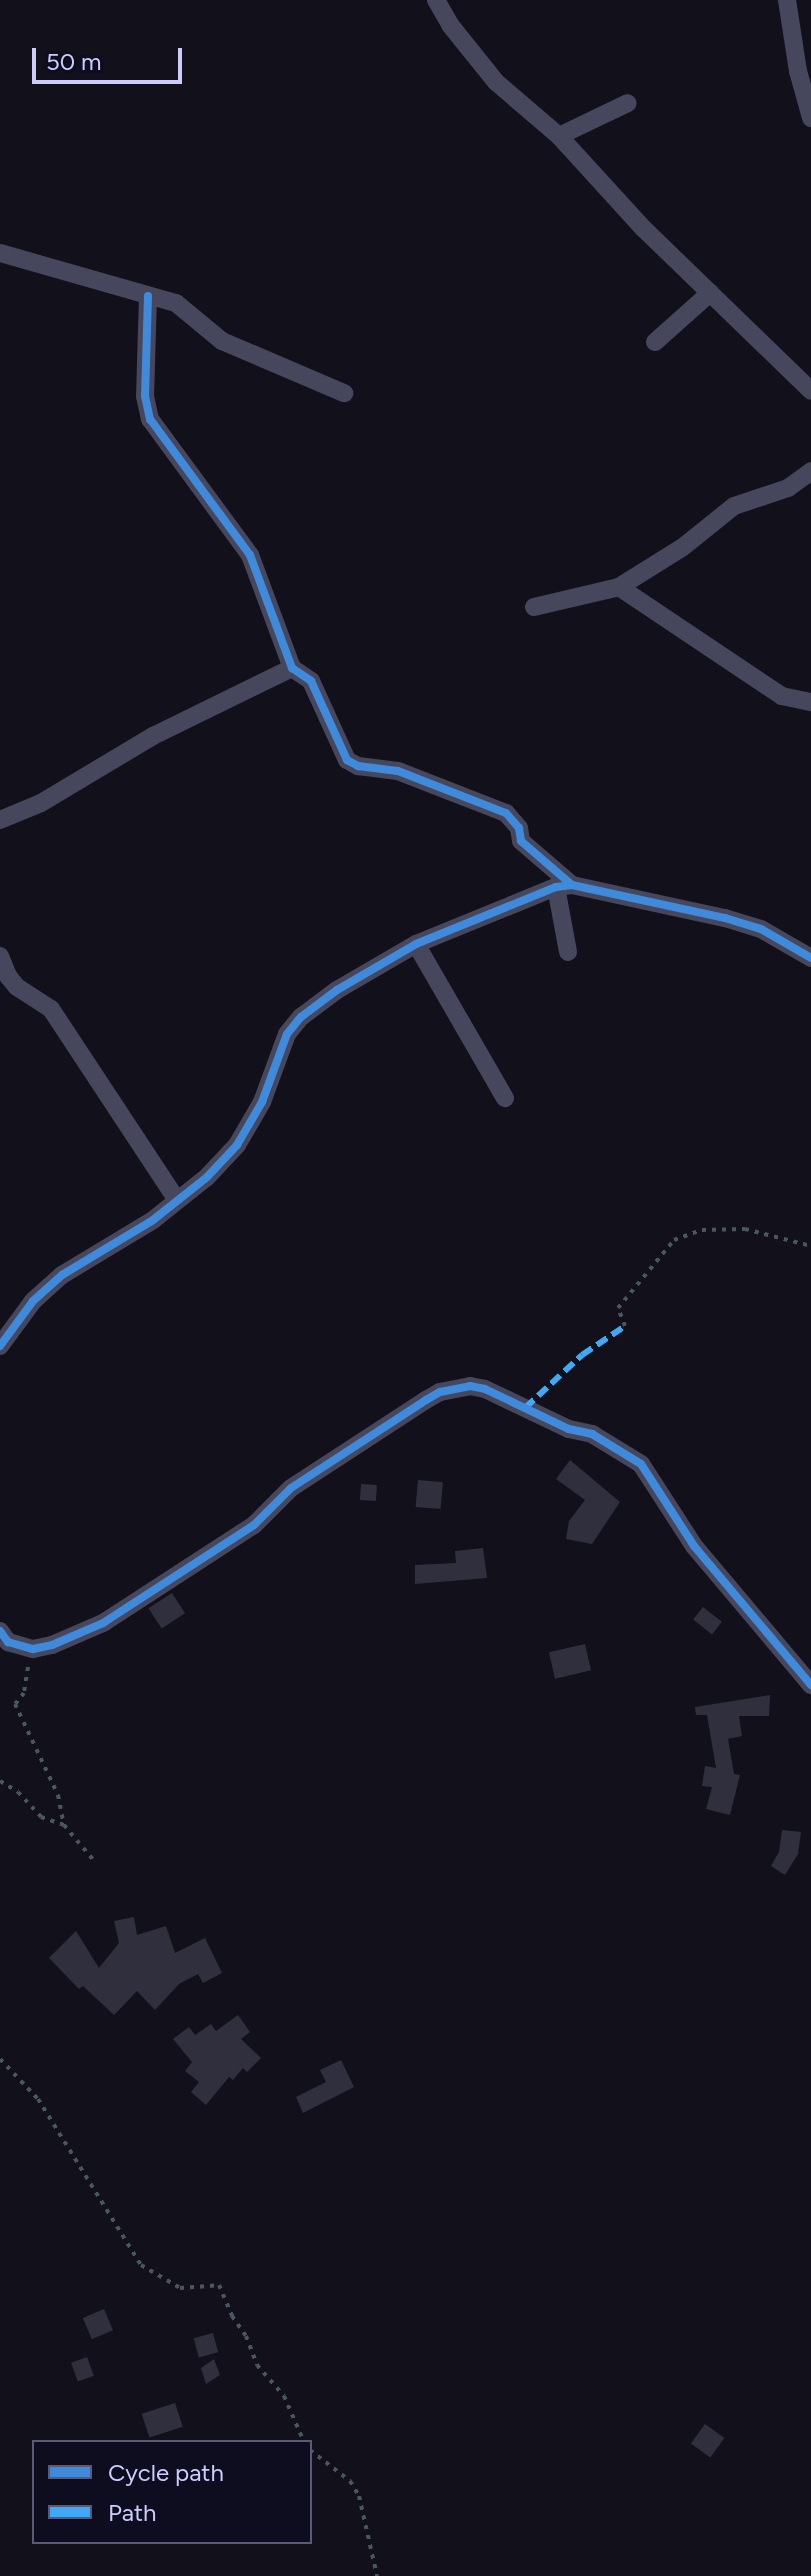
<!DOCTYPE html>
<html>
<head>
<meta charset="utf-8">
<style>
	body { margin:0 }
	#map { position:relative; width:811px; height:2576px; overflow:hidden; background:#12111b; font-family:Figtree,sans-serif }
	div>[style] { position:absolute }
	.building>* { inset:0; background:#302f3d; transform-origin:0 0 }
	.path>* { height:4px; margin-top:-2px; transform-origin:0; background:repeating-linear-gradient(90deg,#485760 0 4px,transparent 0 10px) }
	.minor>* { height:18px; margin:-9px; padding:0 9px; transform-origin:9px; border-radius:9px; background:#46475c }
	.quiet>* { height:6px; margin-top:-3px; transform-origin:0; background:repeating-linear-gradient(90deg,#3fa9f5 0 12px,transparent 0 18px) }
	.cycleway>* { height:8px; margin:-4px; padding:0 4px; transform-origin:4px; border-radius:4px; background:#408adc }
	span { translate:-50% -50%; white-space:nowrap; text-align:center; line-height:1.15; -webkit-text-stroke:7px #0e0d1f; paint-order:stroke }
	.legend { position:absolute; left:32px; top:2440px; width:280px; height:104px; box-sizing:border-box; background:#0e0d1f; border:2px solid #5a5a78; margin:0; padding:10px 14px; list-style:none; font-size:24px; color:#cdcdfd }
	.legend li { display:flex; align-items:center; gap:16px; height:40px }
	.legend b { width:40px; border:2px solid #5a5a78 }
	.scale { position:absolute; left:32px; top:48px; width:150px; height:36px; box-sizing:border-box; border:4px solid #cdcdfd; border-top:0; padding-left:10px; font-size:24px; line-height:28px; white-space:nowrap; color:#cdcdfd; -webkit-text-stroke:6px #0e0d1f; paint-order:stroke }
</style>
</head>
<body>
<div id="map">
	<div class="building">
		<i style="clip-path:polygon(570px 1460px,620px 1502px,592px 1544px,566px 1539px,569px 1521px,585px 1500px,556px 1479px)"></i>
		<i style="left:418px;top:1480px;width:25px;height:27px;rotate:5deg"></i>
		<i style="left:361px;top:1484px;width:16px;height:16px;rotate:4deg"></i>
		<i style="clip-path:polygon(483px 1548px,487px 1578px,415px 1584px,415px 1565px,456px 1563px,455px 1551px)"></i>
		<i style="left:172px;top:1593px;width:24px;height:28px;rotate:57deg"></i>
		<i style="left:703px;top:1607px;width:24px;height:16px;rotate:38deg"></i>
		<i style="left:585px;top:1644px;width:27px;height:37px;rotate:77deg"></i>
		<i style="clip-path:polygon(770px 1695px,769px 1716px,739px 1716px,742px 1736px,728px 1739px,734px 1774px,740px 1775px,730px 1815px,706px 1809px,712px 1787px,702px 1786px,705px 1766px,716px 1768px,707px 1715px,696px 1715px,695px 1707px)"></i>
		<i style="clip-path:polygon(782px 1830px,801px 1832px,798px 1854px,785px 1875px,771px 1866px,779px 1852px)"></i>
		<i style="clip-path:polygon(134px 1917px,137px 1935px,166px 1926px,175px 1953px,205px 1938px,222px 1973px,203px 1983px,198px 1974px,179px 1984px,155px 2010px,137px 1991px,114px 2015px,83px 1986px,79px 1989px,49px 1958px,76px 1931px,99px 1968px,119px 1943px,114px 1921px)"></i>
		<i style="clip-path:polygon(238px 2015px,250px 2032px,241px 2039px,261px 2058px,247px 2072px,243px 2068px,233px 2080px,229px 2077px,206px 2105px,191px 2092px,199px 2082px,185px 2071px,192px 2062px,173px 2039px,189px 2027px,195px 2035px,211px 2024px,216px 2031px)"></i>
		<i style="clip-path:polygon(341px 2060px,354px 2087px,303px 2113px,296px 2097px,326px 2082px,320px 2070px)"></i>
		<i style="left:104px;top:2309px;width:23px;height:23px;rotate:67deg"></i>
		<i style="left:213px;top:2333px;width:20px;height:20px;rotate:75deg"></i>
		<i style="left:87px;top:2357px;width:20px;height:17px;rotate:70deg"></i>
		<i style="clip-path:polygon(214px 2359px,220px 2375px,206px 2384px,201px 2368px)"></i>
		<i style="left:175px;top:2403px;width:25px;height:35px;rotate:72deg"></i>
		<i style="left:705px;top:2424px;width:24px;height:24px;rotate:36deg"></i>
	</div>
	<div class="path">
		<i style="left:625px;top:1326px;width:19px;rotate:-111deg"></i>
		<i style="left:618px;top:1308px;width:88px;rotate:-50.5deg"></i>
		<i style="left:674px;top:1240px;width:30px;rotate:-20deg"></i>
		<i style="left:702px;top:1230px;width:43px;rotate:-1.3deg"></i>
		<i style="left:745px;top:1229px;width:68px;rotate:14.4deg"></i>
		<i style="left:28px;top:1667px;width:26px;rotate:99deg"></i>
		<i style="left:24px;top:1693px;width:14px;rotate:129deg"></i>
		<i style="left:15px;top:1704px;width:101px;rotate:64.7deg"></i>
		<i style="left:58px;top:1795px;width:31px;rotate:79deg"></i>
		<i style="left:0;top:1781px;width:21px;rotate:31deg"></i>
		<i style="left:18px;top:1792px;width:34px;rotate:47deg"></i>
		<i style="left:41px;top:1817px;width:24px;rotate:19deg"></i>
		<i style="left:64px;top:1825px;width:48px;rotate:50deg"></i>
		<i style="left:0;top:2059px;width:55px;rotate:46.5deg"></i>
		<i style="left:38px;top:2099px;width:195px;rotate:58.2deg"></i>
		<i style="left:141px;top:2265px;width:45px;rotate:30.5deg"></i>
		<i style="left:180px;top:2288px;width:39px;rotate:-4deg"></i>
		<i style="left:219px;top:2285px;width:34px;rotate:67deg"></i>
		<i style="left:232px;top:2316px;width:24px;rotate:55deg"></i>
		<i style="left:246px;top:2336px;width:31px;rotate:69deg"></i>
		<i style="left:257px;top:2365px;width:41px;rotate:48.9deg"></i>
		<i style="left:284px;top:2396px;width:50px;rotate:66.5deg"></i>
		<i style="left:310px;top:2450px;width:51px;rotate:37.8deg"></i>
		<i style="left:350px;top:2481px;width:17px;rotate:59deg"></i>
		<i style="left:359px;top:2496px;width:82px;rotate:77.3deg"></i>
	</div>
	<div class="minor">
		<i style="left:436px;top:0;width:30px;rotate:60deg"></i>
		<i style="left:451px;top:26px;width:72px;rotate:51.2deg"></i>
		<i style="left:496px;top:82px;width:83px;rotate:40.6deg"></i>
		<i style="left:559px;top:136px;width:125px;rotate:47.6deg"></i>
		<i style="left:643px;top:228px;width:234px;rotate:44.1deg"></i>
		<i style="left:787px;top:0;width:72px;rotate:81.2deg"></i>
		<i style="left:798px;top:71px;width:49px;rotate:74.5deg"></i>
		<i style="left:559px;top:136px;width:76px;rotate:-25.6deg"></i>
		<i style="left:0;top:253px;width:183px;rotate:15.9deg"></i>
		<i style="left:176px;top:303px;width:60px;rotate:39.6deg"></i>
		<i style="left:222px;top:341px;width:133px;rotate:23.1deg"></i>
		<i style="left:148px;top:296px;width:100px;rotate:91.7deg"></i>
		<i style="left:145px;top:396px;width:24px;rotate:78deg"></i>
		<i style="left:150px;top:419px;width:169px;rotate:53.7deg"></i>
		<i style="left:250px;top:555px;width:121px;rotate:69.6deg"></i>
		<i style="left:292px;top:668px;width:23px;rotate:34deg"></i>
		<i style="left:311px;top:681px;width:87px;rotate:65.5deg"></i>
		<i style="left:347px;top:760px;width:13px;rotate:29deg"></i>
		<i style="left:358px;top:766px;width:40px;rotate:7.1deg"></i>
		<i style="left:398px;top:771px;width:116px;rotate:21.3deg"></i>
		<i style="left:506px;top:813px;width:20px;rotate:49deg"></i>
		<i style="left:519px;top:828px;width:13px;rotate:81deg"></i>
		<i style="left:521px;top:841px;width:67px;rotate:40.8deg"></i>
		<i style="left:655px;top:342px;width:74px;rotate:-41.7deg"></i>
		<i style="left:619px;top:587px;width:196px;rotate:33.8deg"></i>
		<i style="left:782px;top:696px;width:30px;rotate:12deg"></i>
		<i style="left:534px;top:607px;width:87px;rotate:-13.2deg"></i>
		<i style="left:619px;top:587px;width:75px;rotate:-32deg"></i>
		<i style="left:683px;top:547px;width:65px;rotate:-38.8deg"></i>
		<i style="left:734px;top:506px;width:57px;rotate:-18.4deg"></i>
		<i style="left:788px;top:488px;width:29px;rotate:-36deg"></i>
		<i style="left:0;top:820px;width:44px;rotate:-22.5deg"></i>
		<i style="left:41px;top:803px;width:131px;rotate:-30.9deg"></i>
		<i style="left:153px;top:736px;width:155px;rotate:-26.1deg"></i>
		<i style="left:556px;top:887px;width:66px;rotate:79.5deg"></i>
		<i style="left:416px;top:944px;width:178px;rotate:60deg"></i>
		<i style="left:0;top:956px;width:22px;rotate:68deg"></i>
		<i style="left:8px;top:976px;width:14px;rotate:51deg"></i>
		<i style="left:17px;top:987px;width:40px;rotate:32.9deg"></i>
		<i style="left:51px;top:1009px;width:229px;rotate:56.6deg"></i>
		<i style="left:0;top:1346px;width:56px;rotate:-53.7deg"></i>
		<i style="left:33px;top:1301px;width:39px;rotate:-42deg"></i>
		<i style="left:62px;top:1275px;width:106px;rotate:-31.1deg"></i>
		<i style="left:153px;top:1220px;width:69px;rotate:-38.5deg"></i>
		<i style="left:207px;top:1177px;width:44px;rotate:-46.8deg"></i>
		<i style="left:237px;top:1145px;width:50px;rotate:-59.8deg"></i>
		<i style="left:262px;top:1102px;width:72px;rotate:-69.8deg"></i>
		<i style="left:287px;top:1034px;width:22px;rotate:-51deg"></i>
		<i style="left:301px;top:1017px;width:45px;rotate:-36.9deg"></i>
		<i style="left:337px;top:990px;width:91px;rotate:-30.2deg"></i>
		<i style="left:416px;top:944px;width:151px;rotate:-22.2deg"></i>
		<i style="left:556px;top:887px;width:16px;rotate:-7deg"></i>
		<i style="left:572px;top:885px;width:157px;rotate:12.2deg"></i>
		<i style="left:725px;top:918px;width:38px;rotate:17deg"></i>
		<i style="left:761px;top:929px;width:58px;rotate:30.1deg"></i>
		<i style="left:0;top:1631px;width:14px;rotate:54deg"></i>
		<i style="left:8px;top:1642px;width:26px;rotate:16deg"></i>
		<i style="left:33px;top:1649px;width:19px;rotate:-12deg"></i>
		<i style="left:52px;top:1645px;width:56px;rotate:-23.3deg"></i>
		<i style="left:103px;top:1623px;width:180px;rotate:-33deg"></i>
		<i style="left:254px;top:1525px;width:52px;rotate:-45deg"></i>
		<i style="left:291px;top:1488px;width:161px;rotate:-33.1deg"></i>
		<i style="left:426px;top:1400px;width:16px;rotate:-30deg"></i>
		<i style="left:440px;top:1392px;width:31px;rotate:-11deg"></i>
		<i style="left:470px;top:1386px;width:15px;rotate:11deg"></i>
		<i style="left:485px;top:1389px;width:93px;rotate:25.5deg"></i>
		<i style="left:569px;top:1429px;width:24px;rotate:12deg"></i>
		<i style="left:592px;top:1434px;width:57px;rotate:31.5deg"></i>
		<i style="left:641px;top:1464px;width:98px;rotate:57.1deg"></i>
		<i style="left:694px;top:1546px;width:182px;rotate:49.9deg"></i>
	</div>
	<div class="quiet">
		<i style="left:525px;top:1408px;width:78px;rotate:-42.9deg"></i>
		<i style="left:582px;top:1355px;width:52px;rotate:-34deg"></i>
	</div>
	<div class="cycleway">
		<i style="left:148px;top:296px;width:100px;rotate:91.7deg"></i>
		<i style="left:145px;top:396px;width:24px;rotate:78deg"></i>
		<i style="left:150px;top:419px;width:169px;rotate:53.7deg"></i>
		<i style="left:250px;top:555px;width:121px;rotate:69.6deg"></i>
		<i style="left:292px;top:668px;width:23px;rotate:34deg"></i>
		<i style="left:311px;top:681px;width:87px;rotate:65.5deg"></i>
		<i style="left:347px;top:760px;width:13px;rotate:29deg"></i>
		<i style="left:358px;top:766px;width:40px;rotate:7.1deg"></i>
		<i style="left:398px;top:771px;width:116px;rotate:21.3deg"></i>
		<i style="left:506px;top:813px;width:20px;rotate:49deg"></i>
		<i style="left:519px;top:828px;width:13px;rotate:81deg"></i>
		<i style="left:521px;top:841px;width:67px;rotate:40.8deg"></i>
		<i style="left:0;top:1346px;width:56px;rotate:-53.7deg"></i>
		<i style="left:33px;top:1301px;width:39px;rotate:-42deg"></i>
		<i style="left:62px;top:1275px;width:106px;rotate:-31.1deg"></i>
		<i style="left:153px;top:1220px;width:69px;rotate:-38.5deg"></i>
		<i style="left:207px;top:1177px;width:44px;rotate:-46.8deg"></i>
		<i style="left:237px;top:1145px;width:50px;rotate:-59.8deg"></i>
		<i style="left:262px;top:1102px;width:72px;rotate:-69.8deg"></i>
		<i style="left:287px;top:1034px;width:22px;rotate:-51deg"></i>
		<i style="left:301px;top:1017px;width:45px;rotate:-36.9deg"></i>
		<i style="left:337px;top:990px;width:91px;rotate:-30.2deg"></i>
		<i style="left:416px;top:944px;width:151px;rotate:-22.2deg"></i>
		<i style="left:556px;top:887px;width:16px;rotate:-7deg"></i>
		<i style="left:572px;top:885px;width:157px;rotate:12.2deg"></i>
		<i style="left:725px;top:918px;width:38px;rotate:17deg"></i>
		<i style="left:761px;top:929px;width:58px;rotate:30.1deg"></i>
		<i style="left:0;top:1631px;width:14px;rotate:54deg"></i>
		<i style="left:8px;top:1642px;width:26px;rotate:16deg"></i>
		<i style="left:33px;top:1649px;width:19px;rotate:-12deg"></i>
		<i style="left:52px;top:1645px;width:56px;rotate:-23.3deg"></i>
		<i style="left:103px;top:1623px;width:180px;rotate:-33deg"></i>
		<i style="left:254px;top:1525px;width:52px;rotate:-45deg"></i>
		<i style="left:291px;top:1488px;width:161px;rotate:-33.1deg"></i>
		<i style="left:426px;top:1400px;width:16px;rotate:-30deg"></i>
		<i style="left:440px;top:1392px;width:31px;rotate:-11deg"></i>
		<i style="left:470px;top:1386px;width:15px;rotate:11deg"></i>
		<i style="left:485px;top:1389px;width:93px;rotate:25.5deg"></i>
		<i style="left:569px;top:1429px;width:24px;rotate:12deg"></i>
		<i style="left:592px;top:1434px;width:57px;rotate:31.5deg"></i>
		<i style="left:641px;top:1464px;width:98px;rotate:57.1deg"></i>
		<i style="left:694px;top:1546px;width:182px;rotate:49.9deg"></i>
	</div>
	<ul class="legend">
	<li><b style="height:10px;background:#408adc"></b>Cycle path</li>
	<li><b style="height:10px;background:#3fa9f5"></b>Path</li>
	</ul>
	<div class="scale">50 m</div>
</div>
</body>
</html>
